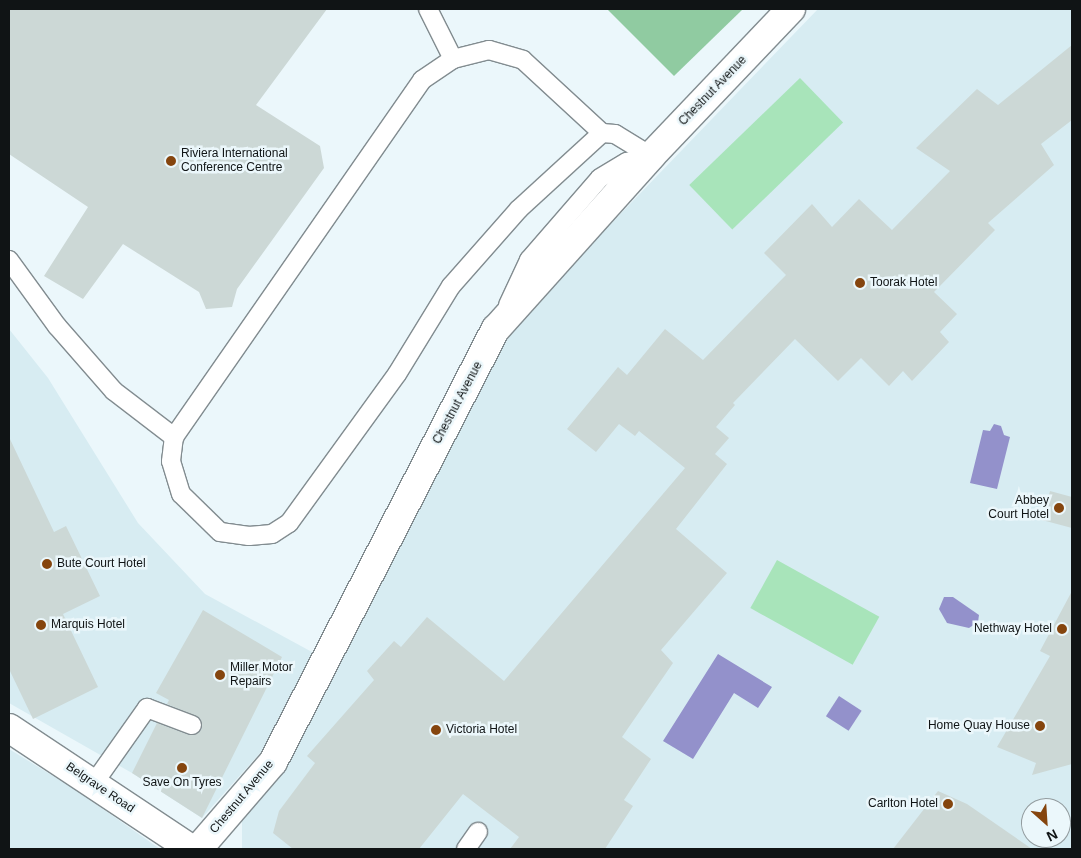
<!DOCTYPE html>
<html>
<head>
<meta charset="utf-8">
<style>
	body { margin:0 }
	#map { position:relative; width:1081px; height:858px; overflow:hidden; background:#ebf7fb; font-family:Arial,sans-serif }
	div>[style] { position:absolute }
	.built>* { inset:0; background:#d7ecf2 }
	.green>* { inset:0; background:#a8e4ba; transform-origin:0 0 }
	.forest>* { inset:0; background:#90cba1 }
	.water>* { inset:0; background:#9391cb; transform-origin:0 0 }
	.building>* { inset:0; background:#ccd8d6 }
	.roads { filter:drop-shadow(1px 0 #828c90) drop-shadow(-1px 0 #828c90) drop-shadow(0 1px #828c90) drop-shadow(0 -1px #828c90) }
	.service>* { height:18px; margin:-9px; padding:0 9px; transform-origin:9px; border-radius:9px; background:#fff }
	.minor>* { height:28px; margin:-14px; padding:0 14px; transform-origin:14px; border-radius:14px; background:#fff }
	.tertiary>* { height:28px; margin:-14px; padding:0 14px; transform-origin:14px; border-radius:14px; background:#fff }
	.dots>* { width:14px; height:14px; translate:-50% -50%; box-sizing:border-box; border:2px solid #ebf7fb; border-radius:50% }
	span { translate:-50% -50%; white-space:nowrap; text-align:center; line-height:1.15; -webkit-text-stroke:5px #ebf7fb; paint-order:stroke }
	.street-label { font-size:12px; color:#101415 }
	.poi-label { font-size:12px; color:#101415 }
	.left { translate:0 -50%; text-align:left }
	.right { translate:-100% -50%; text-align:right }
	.frame { position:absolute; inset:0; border:10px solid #101415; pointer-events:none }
	.north { position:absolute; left:1021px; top:798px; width:50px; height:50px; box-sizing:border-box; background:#ebf7fb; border:1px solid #939c9f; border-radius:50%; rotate:154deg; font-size:14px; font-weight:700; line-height:20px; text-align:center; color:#101415 }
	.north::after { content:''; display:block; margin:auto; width:18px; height:22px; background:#85450e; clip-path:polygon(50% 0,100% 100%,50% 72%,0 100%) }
</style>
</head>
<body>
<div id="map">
	<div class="built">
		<i style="clip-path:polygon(evenodd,818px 9px,1072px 9px,1072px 849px,242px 849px,242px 815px,313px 718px,474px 395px,521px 317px,818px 9px,1031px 808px,1061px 808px,1061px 838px,1031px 838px,1031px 808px)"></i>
		<i style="clip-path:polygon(9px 329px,48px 378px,138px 523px,205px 594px,312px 652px,268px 744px,202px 818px,132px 773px,9px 703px)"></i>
		<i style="clip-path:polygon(9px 749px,76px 790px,160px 849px,9px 849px)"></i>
	</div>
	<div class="green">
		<i style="left:800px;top:78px;width:62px;height:154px;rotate:46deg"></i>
		<i style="left:777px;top:560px;width:117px;height:55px;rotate:29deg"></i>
	</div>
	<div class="forest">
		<i style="clip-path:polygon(607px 9px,743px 9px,674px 76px)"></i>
	</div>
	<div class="water">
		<i style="clip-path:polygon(994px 424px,1001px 426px,1004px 435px,1010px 437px,997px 489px,970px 483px,983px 430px,990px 431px)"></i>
		<i style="clip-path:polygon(944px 597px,953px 597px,979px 615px,978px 622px,969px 628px,947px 623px,939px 609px)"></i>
		<i style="clip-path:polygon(718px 654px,772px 687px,758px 708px,734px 693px,693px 759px,663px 741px)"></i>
		<i style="left:839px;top:696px;width:27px;height:24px;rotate:33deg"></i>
	</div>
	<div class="building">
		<i style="clip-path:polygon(9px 9px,327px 9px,256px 105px,320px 146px,324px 168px,237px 289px,232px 307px,206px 309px,199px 292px,123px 244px,83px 299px,44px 276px,88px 207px,9px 154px)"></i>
		<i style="clip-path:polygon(1072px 45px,1072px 120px,1041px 144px,1054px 165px,988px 223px,995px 230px,934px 292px,957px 314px,940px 332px,949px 342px,912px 381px,903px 371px,889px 386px,861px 358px,838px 381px,795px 339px,733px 403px,735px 405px,716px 427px,729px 438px,715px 454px,727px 464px,676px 529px,727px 573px,661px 650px,673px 663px,622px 737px,651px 759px,624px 800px,633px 806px,605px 849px,510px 849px,519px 837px,463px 794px,419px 849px,293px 849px,273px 833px,279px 811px,315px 763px,307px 756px,374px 680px,367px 671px,394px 641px,401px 647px,427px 617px,504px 681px,685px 468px,639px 431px,635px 436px,619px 424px,596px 452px,567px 429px,618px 367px,627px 375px,665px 329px,703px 360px,786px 275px,764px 253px,812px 204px,832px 227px,859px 199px,892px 230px,950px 171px,916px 148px,977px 89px,998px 105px)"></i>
		<i style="clip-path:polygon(9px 437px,54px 532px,66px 526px,100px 596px,63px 614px,98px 687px,33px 719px,9px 669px)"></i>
		<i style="clip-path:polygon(1050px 491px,1072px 497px,1072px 528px,1042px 520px)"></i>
		<i style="clip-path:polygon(1072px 591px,1072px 764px,1032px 775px,1036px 763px,997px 747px,1050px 656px,1040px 651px)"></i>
		<i style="clip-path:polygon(203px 610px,282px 657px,202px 818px,132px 773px,157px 723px,189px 735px,194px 735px,202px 729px,200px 718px,167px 704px,169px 700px,156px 693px)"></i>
		<i style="clip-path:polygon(938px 791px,967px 804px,1032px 849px,893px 849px)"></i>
	</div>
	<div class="roads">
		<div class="service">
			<i style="left:428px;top:9px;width:56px;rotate:63.4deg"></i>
			<i style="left:602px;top:133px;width:113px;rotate:137.5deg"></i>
			<i style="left:519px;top:209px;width:103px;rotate:131.4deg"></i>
			<i style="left:451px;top:286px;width:103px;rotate:121.5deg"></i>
			<i style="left:397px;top:374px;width:184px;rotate:125.9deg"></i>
			<i style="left:289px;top:523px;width:20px;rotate:147deg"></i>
			<i style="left:272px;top:534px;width:23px;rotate:175deg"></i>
			<i style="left:249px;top:536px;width:29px;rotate:-172deg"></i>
			<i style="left:220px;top:532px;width:54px;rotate:-135.7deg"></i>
			<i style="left:181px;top:494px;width:34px;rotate:-107deg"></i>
			<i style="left:171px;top:461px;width:24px;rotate:-83deg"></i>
			<i style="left:174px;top:437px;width:435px;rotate:-55.2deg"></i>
			<i style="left:422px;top:80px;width:37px;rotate:-34deg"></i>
			<i style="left:453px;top:59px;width:37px;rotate:-14deg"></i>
			<i style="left:489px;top:50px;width:35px;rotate:16deg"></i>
			<i style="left:523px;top:60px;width:108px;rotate:42.7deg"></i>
			<i style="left:602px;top:133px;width:13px;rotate:4deg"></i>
			<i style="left:615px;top:134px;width:42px;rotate:31.4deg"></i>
			<i style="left:9px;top:260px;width:82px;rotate:54deg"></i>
			<i style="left:57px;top:326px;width:86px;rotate:48.8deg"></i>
			<i style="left:114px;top:391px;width:76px;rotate:37.5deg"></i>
			<i style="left:508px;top:305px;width:50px;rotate:-65deg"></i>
			<i style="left:529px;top:260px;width:108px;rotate:-49.1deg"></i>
			<i style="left:600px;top:178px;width:31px;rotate:-31deg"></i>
			<i style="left:627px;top:162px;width:25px;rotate:-14deg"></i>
			<i style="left:94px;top:783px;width:92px;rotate:-54.8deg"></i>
			<i style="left:147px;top:708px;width:48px;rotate:20.7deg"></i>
			<i style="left:466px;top:849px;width:21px;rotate:-55deg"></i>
		</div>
		<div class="minor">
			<i style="left:198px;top:849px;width:115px;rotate:-49.2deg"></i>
			<i style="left:273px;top:762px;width:487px;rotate:-62.8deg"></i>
			<i style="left:496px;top:329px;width:232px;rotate:-48.1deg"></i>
			<i style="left:651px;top:156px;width:203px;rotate:-46.4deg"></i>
		</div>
		<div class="tertiary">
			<i style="left:9px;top:728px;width:219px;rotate:33.6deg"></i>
		</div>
	</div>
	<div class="dots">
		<i style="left:171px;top:161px;background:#85450e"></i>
		<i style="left:860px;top:283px;background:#85450e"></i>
		<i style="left:1059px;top:508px;background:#85450e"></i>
		<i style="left:47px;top:564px;background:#85450e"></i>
		<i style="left:41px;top:625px;background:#85450e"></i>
		<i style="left:1062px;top:629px;background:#85450e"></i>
		<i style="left:220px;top:675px;background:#85450e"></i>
		<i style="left:1040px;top:726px;background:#85450e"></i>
		<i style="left:436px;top:730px;background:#85450e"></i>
		<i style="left:182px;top:768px;background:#85450e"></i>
		<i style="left:948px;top:804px;background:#85450e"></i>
	</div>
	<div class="street-label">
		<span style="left:713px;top:91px;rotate:-46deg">Chestnut Avenue</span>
		<span style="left:458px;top:403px;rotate:-62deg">Chestnut Avenue</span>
		<span style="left:100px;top:788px;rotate:34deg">Belgrave Road</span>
		<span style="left:242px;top:797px;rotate:-50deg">Chestnut Avenue</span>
	</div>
	<div class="poi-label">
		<span class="left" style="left:181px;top:161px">Riviera International<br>Conference Centre</span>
		<span class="left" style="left:870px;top:283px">Toorak Hotel</span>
		<span class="right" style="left:1049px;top:508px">Abbey<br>Court Hotel</span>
		<span class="left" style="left:57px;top:564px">Bute Court Hotel</span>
		<span class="left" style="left:51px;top:625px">Marquis Hotel</span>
		<span class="right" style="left:1052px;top:629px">Nethway Hotel</span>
		<span class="left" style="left:230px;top:675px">Miller Motor<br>Repairs</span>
		<span class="right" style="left:1030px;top:726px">Home Quay House</span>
		<span class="left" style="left:446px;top:730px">Victoria Hotel</span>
		<span style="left:182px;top:783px">Save On Tyres</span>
		<span class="right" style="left:938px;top:804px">Carlton Hotel</span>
	</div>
	<div class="frame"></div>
	<div class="north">N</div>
</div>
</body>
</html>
